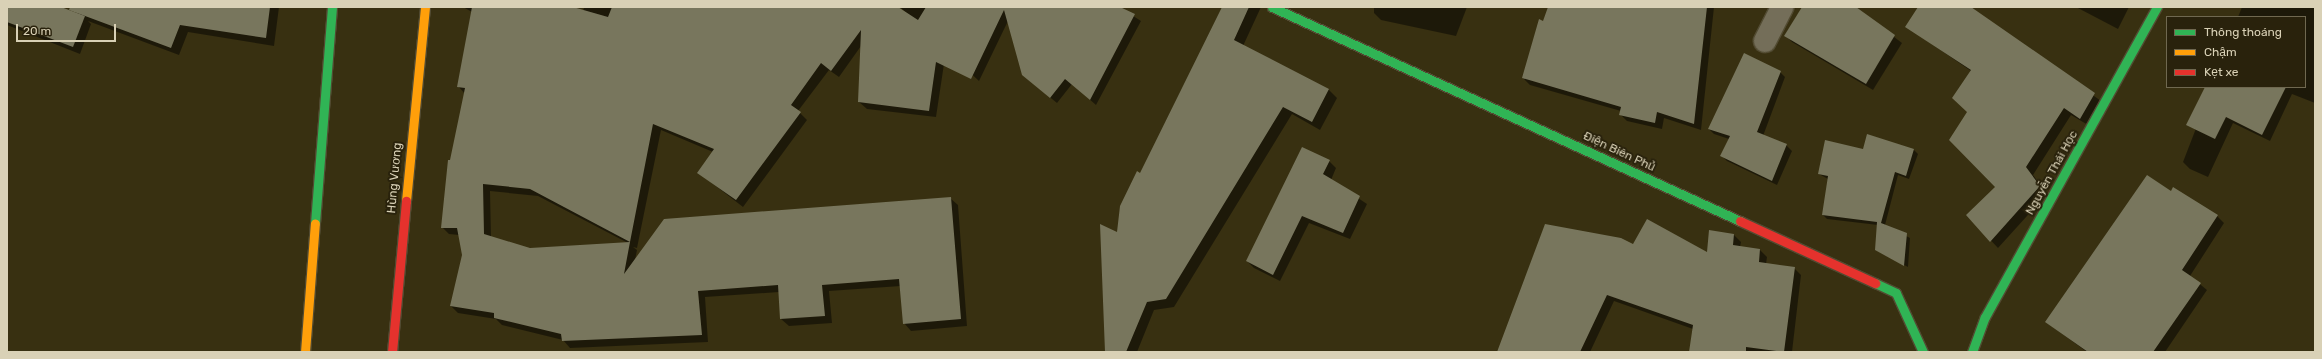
<!DOCTYPE html>
<html>
<head>
<meta charset="utf-8">
<style>
	body { margin:0 }
	#map { position:relative; width:2322px; height:359px; overflow:hidden; background:#383011; font-family:Rubik,sans-serif }
	div>[style] { position:absolute }
	.shadow>* { inset:0; background:#0007 }
	.building>* { inset:0; background:#78765d }
	.roads { filter:drop-shadow(1px 0 #524b32) drop-shadow(-1px 0 #524b32) drop-shadow(0 1px #524b32) drop-shadow(0 -1px #524b32) }
	.street>* { height:22px; margin:-11px; padding:0 11px; transform-origin:11px; border-radius:11px; background:#746e59 }
	.fast>* { height:9px; margin:-4.5px; padding:0 4.5px; transform-origin:4.5px; border-radius:4.5px; background:#30b455 }
	.slow>* { height:9px; margin:-4.5px; padding:0 4.5px; transform-origin:4.5px; border-radius:4.5px; background:#ff9f0a }
	.jam>* { height:9px; margin:-4.5px; padding:0 4.5px; transform-origin:4.5px; border-radius:4.5px; background:#e5322d }
	span { translate:-50% -50%; white-space:nowrap; text-align:center; line-height:1.15; -webkit-text-stroke:4px #29220c; paint-order:stroke }
	.street-label { font-size:12px; color:#d9d1b6 }
	.frame { position:absolute; inset:0; border:8px solid #d9d1b6; pointer-events:none }
	.legend { position:absolute; left:2166px; top:16px; width:140px; height:72px; box-sizing:border-box; background:#29220c; border:1px solid #6f6850; margin:0; padding:5px 7px; list-style:none; font-size:12px; color:#d9d1b6 }
	.legend li { display:flex; align-items:center; gap:8px; height:20px }
	.legend b { width:20px; border:1px solid #6f6850 }
	.scale { position:absolute; left:16px; top:24px; width:100px; height:18px; box-sizing:border-box; border:2px solid #d9d1b6; border-top:0; padding-left:5px; font-size:12px; line-height:14px; white-space:nowrap; color:#d9d1b6; -webkit-text-stroke:3px #29220c; paint-order:stroke }
</style>
</head>
<body>
<div id="map">
	<div class="shadow">
		<i style="clip-path:polygon(7px 7px,58px 7px,80px 16px,76px 12px,78px 7px,279px 7px,274px 46px,188px 32px,179px 55px,88px 21px,91px 24px,80px 54px,7px 25px)"></i>
		<i style="clip-path:polygon(evenodd,463px 7px,551px 7px,571px 118px,584px 7px,844px 7px,944px 64px,936px 117px,867px 109px,859px 102px,861px 46px,839px 77px,829px 70px,798px 111px,807px 120px,743px 207px,699px 173px,713px 152px,661px 130px,637px 248px,633px 247px,637px 250px,635px 260px,950px 198px,958px 205px,967px 326px,911px 331px,904px 323px,901px 286px,829px 291px,832px 323px,789px 326px,781px 319px,779px 292px,705px 297px,708px 342px,570px 348px,563px 340px,502px 325px,496px 319px,458px 313px,451px 306px,463px 255px,459px 235px,449px 234px,442px 227px,451px 161px,465px 94px,458px 86px,472px 12px,463px 7px,490px 191px,538px 196px,628px 243px,530px 249px,491px 237px,490px 191px)"></i>
		<i style="clip-path:polygon(900px 7px,1119px 7px,1141px 21px,1096px 105px,1072px 84px,1057px 103px,1030px 81px,1008px 21px,979px 81px)"></i>
		<i style="clip-path:polygon(1223px 7px,1261px 7px,1243px 46px,1329px 90px,1337px 98px,1320px 130px,1292px 114px,1174px 307px,1154px 310px,1137px 352px,1106px 352px,1118px 233px,1141px 174px)"></i>
		<i style="clip-path:polygon(1374px 7px,1467px 7px,1456px 36px,1381px 20px,1374px 13px)"></i>
		<i style="clip-path:polygon(1549px 7px,1714px 7px,1701px 130px,1664px 118px,1662px 129px,1627px 121px,1620px 114px,1621px 111px,1530px 85px,1523px 78px)"></i>
		<i style="clip-path:polygon(1803px 7px,1855px 7px,1902px 43px,1873px 90px,1792px 42px,1785px 35px)"></i>
		<i style="clip-path:polygon(1920px 7px,1969px 7px,2101px 101px,2088px 125px,2071px 115px,2033px 175px,2047px 194px,1998px 248px,1967px 215px,1996px 187px,1968px 112px,1971px 71px,1907px 27px)"></i>
		<i style="clip-path:polygon(2076px 7px,2129px 7px,2118px 29px)"></i>
		<i style="clip-path:polygon(2242px 7px,2315px 7px,2315px 103px,2292px 94px,2270px 141px,2233px 123px,2208px 177px,2190px 169px,2183px 162px,2212px 87px,2305px 87px,2305px 17px,2238px 17px)"></i>
		<i style="clip-path:polygon(1780px 72px,1785px 77px,1763px 136px,1786px 145px,1792px 151px,1777px 185px,1727px 161px,1722px 156px,1729px 139px,1714px 134px,1709px 129px)"></i>
		<i style="clip-path:polygon(1863px 150px,1914px 150px,1918px 154px,1909px 179px,1898px 175px,1885px 225px,1910px 238px,1908px 267px,1876px 250px,1878px 225px,1827px 219px,1823px 215px,1828px 179px,1819px 174px)"></i>
		<i style="clip-path:polygon(1329px 161px,1336px 168px,1331px 180px,1367px 204px,1350px 239px,1309px 223px,1280px 281px,1254px 268px,1247px 261px)"></i>
		<i style="clip-path:polygon(2171px 192px,2217px 216px,2224px 223px,2190px 276px,2207px 290px,2165px 352px,2087px 352px,2046px 322px)"></i>
		<i style="clip-path:polygon(1734px 235px,1741px 242px,1740px 247px,1760px 250px,1767px 257px,1766px 264px,1794px 268px,1801px 275px,1792px 352px,1690px 352px,1693px 329px,1614px 301px,1590px 352px,1498px 352px,1633px 245px,1708px 253px)"></i>
	</div>
	<div class="building">
		<i style="clip-path:polygon(7px 7px,61px 7px,85px 16px,73px 47px,7px 22px)"></i>
		<i style="clip-path:polygon(70px 7px,270px 7px,266px 38px,180px 25px,171px 48px,69px 10px)"></i>
		<i style="clip-path:polygon(472px 7px,573px 7px,608px 17px,612px 7px,898px 7px,918px 20px,926px 7px,1120px 7px,1135px 14px,1090px 100px,1065px 79px,1050px 98px,1022px 75px,1004px 10px,971px 79px,936px 62px,929px 111px,858px 102px,861px 30px,831px 71px,821px 63px,791px 105px,801px 112px,736px 200px,697px 173px,714px 149px,653px 124px,630px 242px,530px 189px,483px 184px,484px 234px,530px 248px,630px 242px,624px 274px,664px 219px,951px 197px,961px 319px,903px 324px,899px 279px,822px 285px,825px 316px,780px 319px,778px 285px,698px 291px,702px 335px,562px 341px,561px 334px,494px 318px,494px 313px,450px 306px,462px 255px,457px 228px,441px 228px,448px 160px,450px 160px,465px 88px,457px 87px)"></i>
		<i style="clip-path:polygon(1222px 7px,1249px 7px,1234px 40px,1329px 89px,1312px 122px,1283px 107px,1166px 299px,1147px 302px,1126px 352px,1105px 352px,1100px 224px,1117px 232px,1120px 206px,1137px 171px,1140px 173px)"></i>
		<i style="clip-path:polygon(1548px 7px,1707px 7px,1694px 124px,1657px 112px,1655px 123px,1619px 115px,1621px 107px,1522px 78px,1539px 19px,1543px 21px)"></i>
		<i style="clip-path:polygon(1802px 7px,1856px 7px,1895px 35px,1866px 84px,1784px 36px)"></i>
		<i style="clip-path:polygon(1918px 7px,1971px 7px,2095px 93px,2080px 119px,2064px 108px,2026px 167px,2040px 186px,1990px 242px,1966px 215px,1995px 187px,1949px 140px,1967px 112px,1952px 98px,1971px 70px,1905px 27px)"></i>
		<i style="clip-path:polygon(1744px 53px,1781px 71px,1757px 132px,1787px 144px,1772px 181px,1720px 156px,1730px 136px,1708px 129px)"></i>
		<i style="clip-path:polygon(2205px 87px,2286px 87px,2262px 135px,2226px 117px,2215px 139px,2186px 125px)"></i>
		<i style="clip-path:polygon(1867px 134px,1914px 149px,1906px 176px,1895px 172px,1881px 223px,1907px 233px,1904px 266px,1875px 250px,1877px 222px,1822px 215px,1828px 176px,1818px 174px,1825px 140px,1863px 149px)"></i>
		<i style="clip-path:polygon(1302px 147px,1330px 160px,1323px 174px,1360px 196px,1343px 233px,1302px 216px,1273px 275px,1246px 261px)"></i>
		<i style="clip-path:polygon(2147px 175px,2171px 191px,2173px 187px,2218px 215px,2182px 270px,2201px 283px,2153px 352px,2088px 352px,2045px 322px)"></i>
		<i style="clip-path:polygon(1647px 219px,1707px 252px,1709px 230px,1734px 234px,1733px 245px,1760px 249px,1759px 262px,1795px 267px,1784px 352px,1746px 347px,1746px 352px,1689px 352px,1693px 325px,1607px 295px,1580px 352px,1497px 352px,1545px 224px,1621px 238px,1633px 244px)"></i>
	</div>
	<div class="roads">
		<div class="street">
			<i style="left:1765px;top:41px;width:38px;rotate:-63deg"></i>
		</div>
		<div class="fast">
			<i style="left:1272px;top:7px;width:515px;rotate:24.57deg"></i>
			<i style="left:315px;top:223px;width:217px;rotate:-85.5deg"></i>
			<i style="left:1875px;top:283px;width:23px;rotate:25deg"></i>
			<i style="left:1896px;top:293px;width:65px;rotate:65.4deg"></i>
			<i style="left:1972px;top:352px;width:37px;rotate:-70deg"></i>
			<i style="left:1985px;top:317px;width:355px;rotate:-61deg"></i>
		</div>
		<div class="slow">
			<i style="left:406px;top:201px;width:195px;rotate:-84.4deg"></i>
			<i style="left:305px;top:352px;width:129px;rotate:-85.6deg"></i>
		</div>
		<div class="jam">
			<i style="left:1740px;top:221px;width:149px;rotate:24.7deg"></i>
			<i style="left:392px;top:352px;width:152px;rotate:-84.7deg"></i>
		</div>
	</div>
	<div class="street-label">
		<span style="left:1619px;top:152px;rotate:25deg">Điện Biên Phủ</span>
		<span style="left:2052px;top:173px;rotate:-61deg">Nguyễn Thái Học</span>
		<span style="left:395px;top:178px;rotate:-85deg">Hùng Vương</span>
	</div>
	<div class="frame"></div>
	<ul class="legend">
	<li><b style="height:5px;background:#30b455"></b>Thông thoáng</li>
	<li><b style="height:5px;background:#ff9f0a"></b>Chậm</li>
	<li><b style="height:5px;background:#e5322d"></b>Kẹt xe</li>
	</ul>
	<div class="scale">20 m</div>
</div>
</body>
</html>
